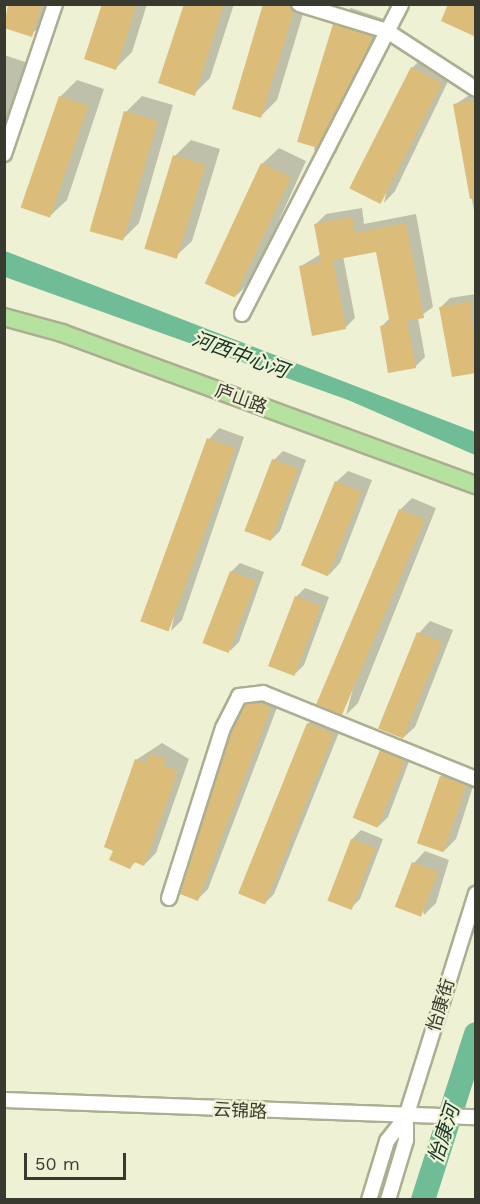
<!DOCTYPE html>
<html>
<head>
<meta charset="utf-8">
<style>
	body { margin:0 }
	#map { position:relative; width:480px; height:1204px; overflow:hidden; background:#eff1d4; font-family:"Work Sans","Noto Sans SC",sans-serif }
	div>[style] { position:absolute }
	.water>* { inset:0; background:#70bc97 }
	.shadow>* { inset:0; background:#0003 }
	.river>* { height:24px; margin:-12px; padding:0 12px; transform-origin:12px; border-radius:12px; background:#70bc97 }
	.building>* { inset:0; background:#dbbc78; transform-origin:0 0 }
	.roads { filter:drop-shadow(2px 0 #acae92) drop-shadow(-2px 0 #acae92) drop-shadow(0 2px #acae92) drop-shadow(0 -2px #acae92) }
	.minor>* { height:14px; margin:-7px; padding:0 7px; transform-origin:7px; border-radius:7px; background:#fff }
	.major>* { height:16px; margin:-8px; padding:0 8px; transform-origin:8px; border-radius:8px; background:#b6e2a0 }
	span { translate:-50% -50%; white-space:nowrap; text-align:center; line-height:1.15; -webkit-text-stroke:4.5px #eff1d4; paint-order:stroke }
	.street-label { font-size:18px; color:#393a2f }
	.water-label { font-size:20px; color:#113324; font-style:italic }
	.frame { position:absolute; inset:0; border:6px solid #393a2f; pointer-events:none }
	.scale { position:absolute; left:24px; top:1153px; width:102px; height:27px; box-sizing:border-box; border:3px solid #393a2f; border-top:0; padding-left:8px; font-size:18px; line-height:21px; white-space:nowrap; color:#393a2f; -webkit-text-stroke:4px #eff1d4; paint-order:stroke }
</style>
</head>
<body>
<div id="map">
	<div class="water">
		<i style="clip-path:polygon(5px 251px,475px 432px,475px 455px,348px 400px,5px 277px)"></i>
	</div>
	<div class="shadow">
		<i style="clip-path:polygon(9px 4px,52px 4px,47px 19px,31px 35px,4px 27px)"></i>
		<i style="clip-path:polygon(103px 4px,147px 4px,132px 52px,116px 68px)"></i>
		<i style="clip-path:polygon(185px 4px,234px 4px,210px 78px,194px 94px)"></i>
		<i style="clip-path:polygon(265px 4px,306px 4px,277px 100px,261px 116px)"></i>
		<i style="clip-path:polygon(351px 8px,387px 20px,331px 135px,314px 151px,334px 25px)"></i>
		<i style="clip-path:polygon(4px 55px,28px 63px,4px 136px)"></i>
		<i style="clip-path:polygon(424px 56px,453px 71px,395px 191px,384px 203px,412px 68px)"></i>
		<i style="clip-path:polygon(77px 80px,104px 89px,67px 200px,50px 216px,60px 97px)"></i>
		<i style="clip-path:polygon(476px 91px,476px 221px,454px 105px)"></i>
		<i style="clip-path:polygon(142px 96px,173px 105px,139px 223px,123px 239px,126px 112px)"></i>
		<i style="clip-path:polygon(191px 140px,220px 149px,192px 241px,175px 257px,175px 156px)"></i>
		<i style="clip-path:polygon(279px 148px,306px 161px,252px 280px,236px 296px,262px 164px)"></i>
		<i style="clip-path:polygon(362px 208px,364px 224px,416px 214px,433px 307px,418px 318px,425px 357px,415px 367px,382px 326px,390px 318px,377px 250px,343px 256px,355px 318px,345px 328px,301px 266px,321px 254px,316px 224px,326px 214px)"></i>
		<i style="clip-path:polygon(476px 294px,476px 372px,441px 307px,450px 298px)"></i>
		<i style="clip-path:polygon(219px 428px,244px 437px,182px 620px,171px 631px,209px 439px)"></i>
		<i style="clip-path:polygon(283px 451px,306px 460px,280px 531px,271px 540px,274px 460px)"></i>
		<i style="clip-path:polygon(348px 471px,372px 480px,340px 563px,329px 575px,336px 482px)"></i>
		<i style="clip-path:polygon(412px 498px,436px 508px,358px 703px,346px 715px,400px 510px)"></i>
		<i style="clip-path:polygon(240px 563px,264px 572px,239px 642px,230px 651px,231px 572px)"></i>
		<i style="clip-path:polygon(305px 588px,329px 597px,304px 665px,295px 674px,296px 597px)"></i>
		<i style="clip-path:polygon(430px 621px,453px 630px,415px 727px,403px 738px,419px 633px)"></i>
		<i style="clip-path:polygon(257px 695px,281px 697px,208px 889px,198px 899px,246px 705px)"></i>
		<i style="clip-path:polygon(317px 715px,342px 725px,274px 894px,265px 903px,308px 724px)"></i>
		<i style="clip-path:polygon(390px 742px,413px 751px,388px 817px,379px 826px,381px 751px)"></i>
		<i style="clip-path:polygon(162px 743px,189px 759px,156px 853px,144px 865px,136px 861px,130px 868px,115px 850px,136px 760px)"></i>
		<i style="clip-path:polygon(453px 765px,476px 777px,456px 839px,444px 851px,441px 776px)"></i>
		<i style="clip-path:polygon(361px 830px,383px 839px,360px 899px,351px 908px,352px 839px)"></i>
		<i style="clip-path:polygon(425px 851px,449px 860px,436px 903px,424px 915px,414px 863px)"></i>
	</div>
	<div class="river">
		<i style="left:423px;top:1200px;width:174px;rotate:-72.3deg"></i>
	</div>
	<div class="building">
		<i style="clip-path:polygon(8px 4px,42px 4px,32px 37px,4px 28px)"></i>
		<i style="clip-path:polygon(102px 4px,137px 4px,116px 70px,84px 59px)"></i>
		<i style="clip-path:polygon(184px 4px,224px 4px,195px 96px,158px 83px)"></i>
		<i style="clip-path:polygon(263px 4px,290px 4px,294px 11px,261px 118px,232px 109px)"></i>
		<i style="clip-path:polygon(448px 4px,476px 4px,476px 37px,441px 21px)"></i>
		<i style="left:333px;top:24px;width:41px;height:123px;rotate:17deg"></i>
		<i style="left:411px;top:67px;width:35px;height:136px;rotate:27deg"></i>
		<i style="left:59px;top:96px;width:31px;height:118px;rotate:19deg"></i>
		<i style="clip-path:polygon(476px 100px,476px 198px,470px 199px,453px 104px)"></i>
		<i style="left:124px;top:111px;width:35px;height:125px;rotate:16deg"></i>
		<i style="left:173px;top:155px;width:34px;height:98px;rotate:17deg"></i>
		<i style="left:261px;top:163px;width:33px;height:133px;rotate:25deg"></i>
		<i style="clip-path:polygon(352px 217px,355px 233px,406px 223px,424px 318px,407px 321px,416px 368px,388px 373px,380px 326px,390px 324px,376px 252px,333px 260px,346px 329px,312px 336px,299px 266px,321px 262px,314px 224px)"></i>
		<i style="clip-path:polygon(471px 301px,476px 373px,452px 377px,439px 307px)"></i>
		<i style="left:207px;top:438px;width:30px;height:195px;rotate:20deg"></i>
		<i style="left:272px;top:459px;width:28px;height:77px;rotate:21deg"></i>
		<i style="left:335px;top:481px;width:29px;height:91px;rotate:22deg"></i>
		<i style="left:399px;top:509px;width:28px;height:212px;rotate:23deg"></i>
		<i style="left:230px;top:571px;width:28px;height:77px;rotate:21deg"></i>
		<i style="left:295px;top:596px;width:28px;height:75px;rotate:21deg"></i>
		<i style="left:417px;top:632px;width:27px;height:104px;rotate:22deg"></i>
		<i style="clip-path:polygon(259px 703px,271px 707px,198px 901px,180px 894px,231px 731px,245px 704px)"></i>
		<i style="left:307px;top:723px;width:29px;height:184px;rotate:22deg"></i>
		<i style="left:380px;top:750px;width:27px;height:73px;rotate:22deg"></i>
		<i style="clip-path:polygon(149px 754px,166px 759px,164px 766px,178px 771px,144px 866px,134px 862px,130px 869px,109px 860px,113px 851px,104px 847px,135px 759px,146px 763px)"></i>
		<i style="left:440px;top:776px;width:28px;height:71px;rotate:19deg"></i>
		<i style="left:351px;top:839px;width:26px;height:66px;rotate:21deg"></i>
		<i style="left:412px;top:862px;width:28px;height:48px;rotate:21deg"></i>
	</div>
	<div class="roads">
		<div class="minor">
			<i style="left:299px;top:4px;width:92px;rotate:17.1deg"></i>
			<i style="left:387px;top:31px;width:106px;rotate:33.1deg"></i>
			<i style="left:4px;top:154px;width:158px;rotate:-71.2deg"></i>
			<i style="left:242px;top:314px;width:348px;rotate:-62.8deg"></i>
			<i style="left:169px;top:898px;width:178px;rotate:-72.4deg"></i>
			<i style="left:223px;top:728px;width:36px;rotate:-63deg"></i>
			<i style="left:239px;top:696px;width:24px;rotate:-7deg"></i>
			<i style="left:263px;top:693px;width:230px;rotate:22deg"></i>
			<i style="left:4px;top:1100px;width:472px;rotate:2.1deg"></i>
			<i style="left:369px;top:1200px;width:62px;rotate:-73deg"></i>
			<i style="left:387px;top:1141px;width:31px;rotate:-52deg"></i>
			<i style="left:388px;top:1200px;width:63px;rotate:-73.3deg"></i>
			<i style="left:406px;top:1140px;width:23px;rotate:-90deg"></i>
			<i style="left:406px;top:1117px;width:234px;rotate:-72.6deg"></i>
		</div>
		<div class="major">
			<i style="left:4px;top:317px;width:60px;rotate:15.4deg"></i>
			<i style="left:62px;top:333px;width:441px;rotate:20.2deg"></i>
		</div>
	</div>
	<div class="street-label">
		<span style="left:241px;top:399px;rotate:20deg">庐山路</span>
		<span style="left:441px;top:1005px;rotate:-73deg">怡康街</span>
		<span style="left:240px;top:1111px;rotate:3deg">云锦路</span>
	</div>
	<div class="water-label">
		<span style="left:240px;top:355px;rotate:20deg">河西中心河</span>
		<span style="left:444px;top:1134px;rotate:-72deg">怡康河</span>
	</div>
	<div class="frame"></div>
	<div class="scale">50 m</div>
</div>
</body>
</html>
